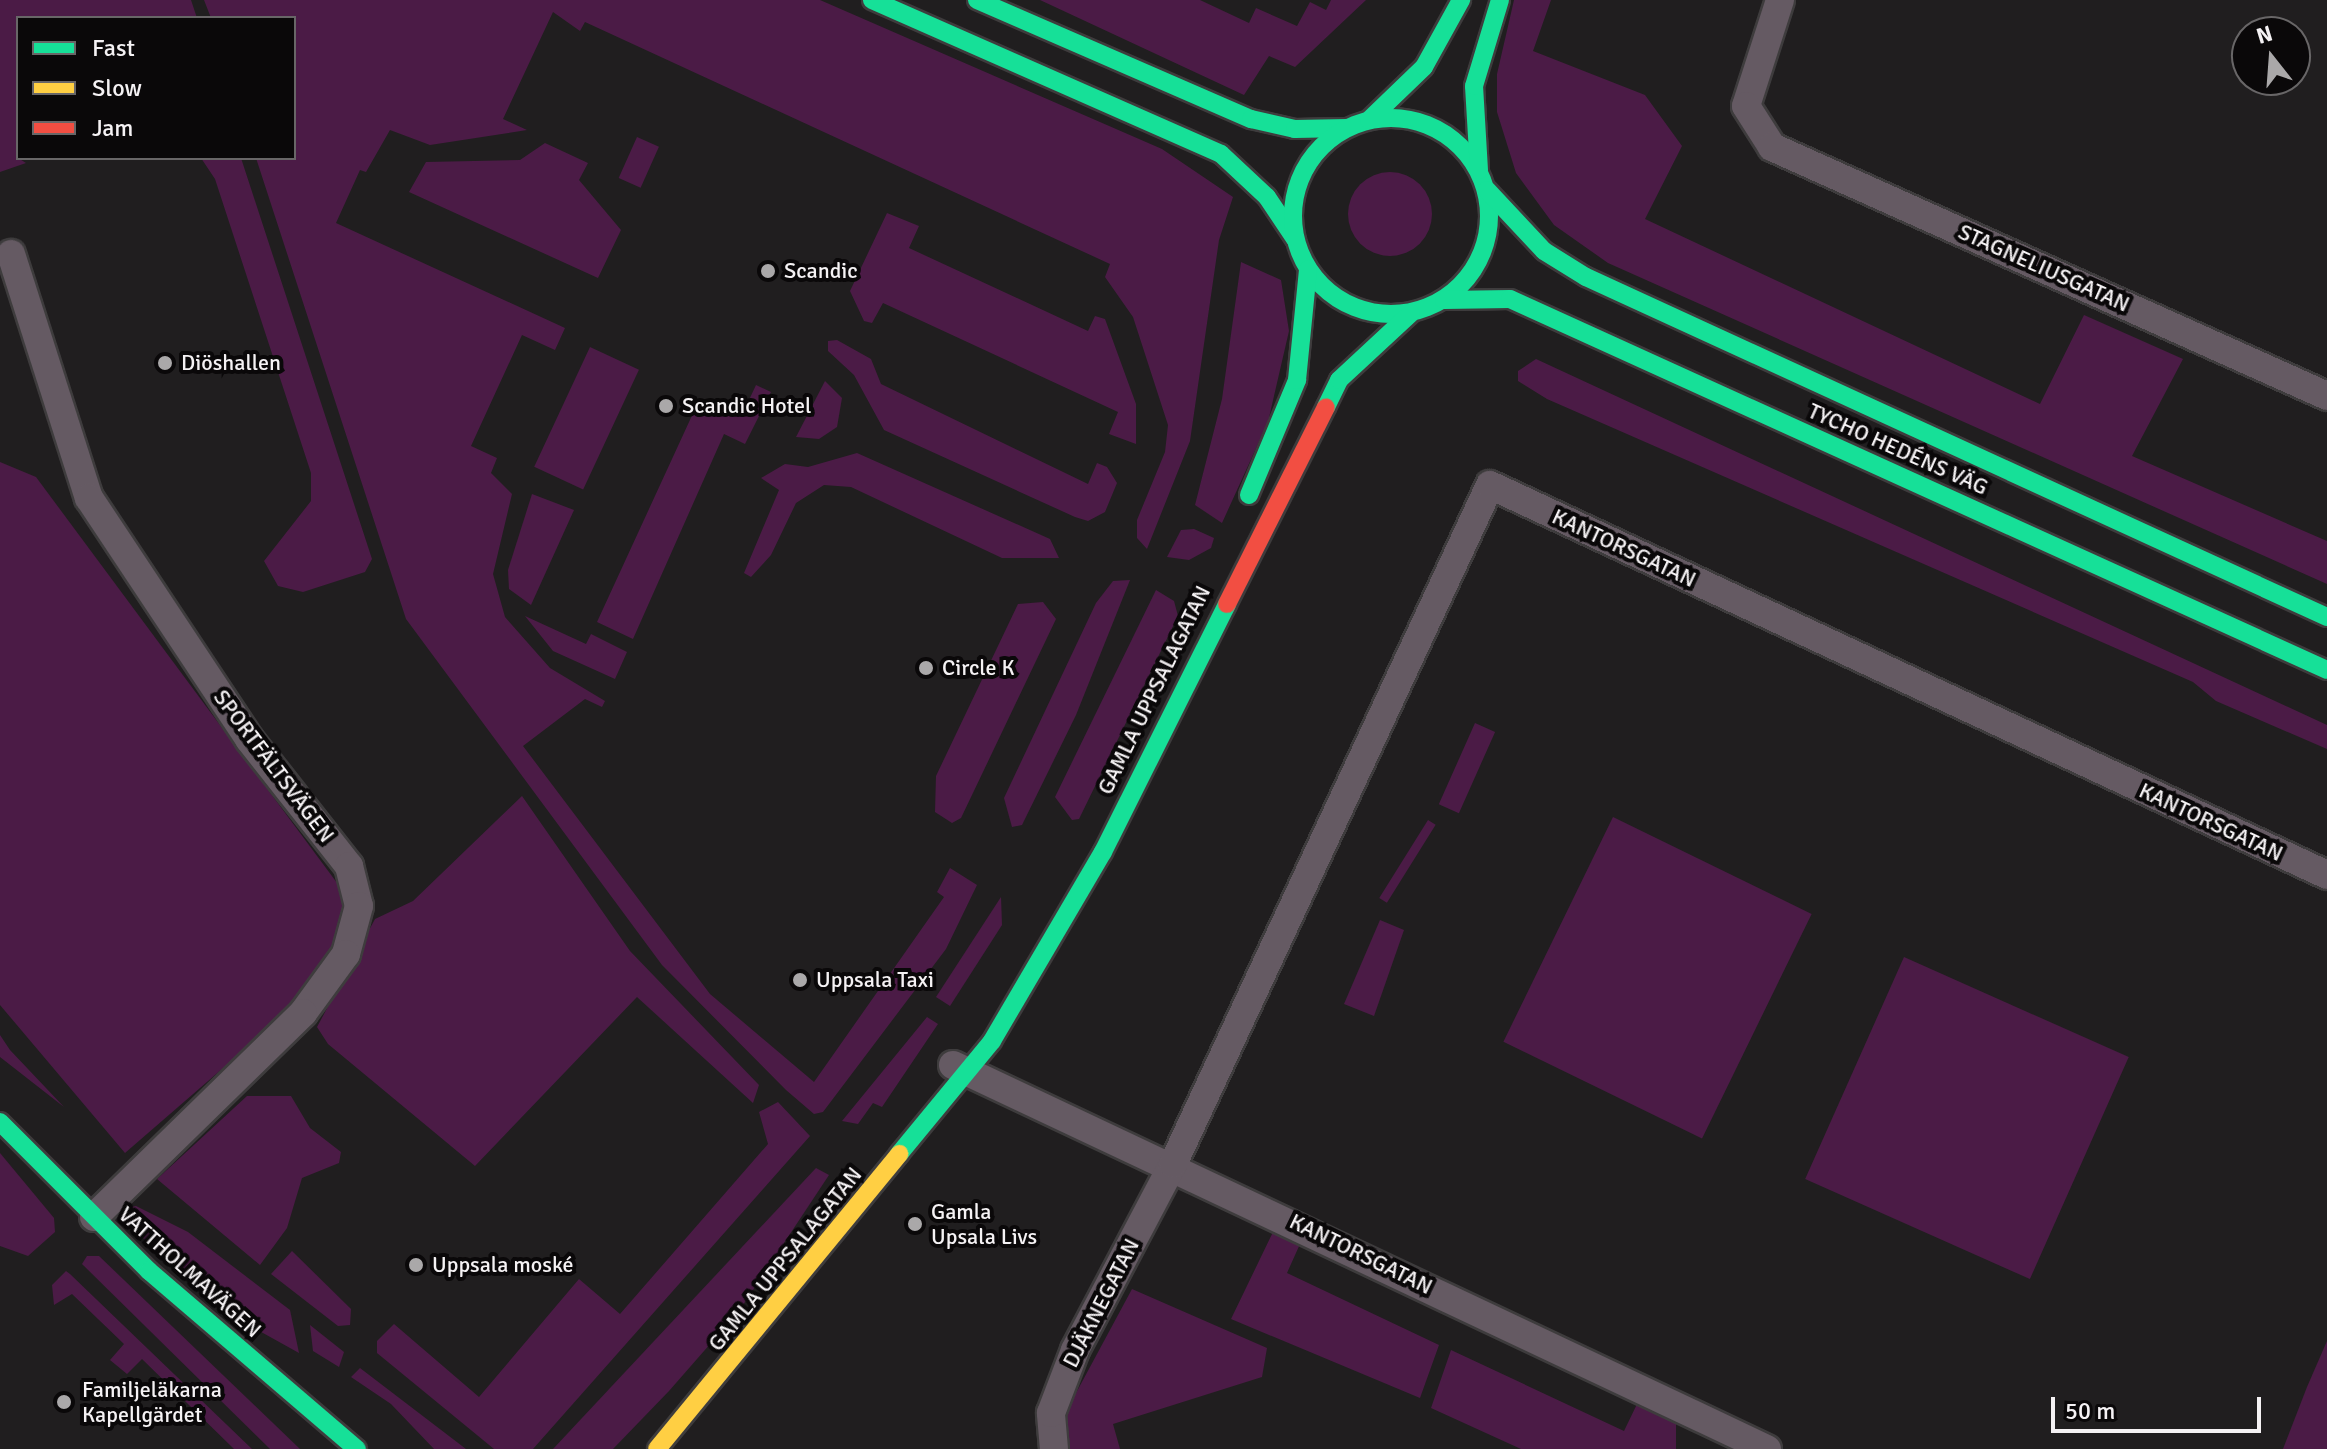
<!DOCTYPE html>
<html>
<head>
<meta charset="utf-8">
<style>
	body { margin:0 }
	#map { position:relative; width:2327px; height:1449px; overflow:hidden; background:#201e1f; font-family:Signika,sans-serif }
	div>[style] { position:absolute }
	.green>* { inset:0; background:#4b1b46; transform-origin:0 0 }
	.round { border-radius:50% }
	.roads { filter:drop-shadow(2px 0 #3e3c3d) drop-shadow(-2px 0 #3e3c3d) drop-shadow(0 2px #3e3c3d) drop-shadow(0 -2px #3e3c3d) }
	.street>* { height:28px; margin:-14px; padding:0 14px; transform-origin:14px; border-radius:14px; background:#655a63 }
	.fast>* { height:18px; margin:-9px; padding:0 9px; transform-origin:9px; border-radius:9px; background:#16e098 }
	.fast>.ring { margin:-9px; padding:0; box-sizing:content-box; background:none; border:18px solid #16e098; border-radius:50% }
	.slow>* { height:18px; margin:-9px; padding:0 9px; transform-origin:9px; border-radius:9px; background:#ffcf43 }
	.jam>* { height:18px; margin:-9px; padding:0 9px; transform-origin:9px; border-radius:9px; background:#f24e42 }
	.dots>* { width:22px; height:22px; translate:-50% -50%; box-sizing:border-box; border:4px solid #0a0809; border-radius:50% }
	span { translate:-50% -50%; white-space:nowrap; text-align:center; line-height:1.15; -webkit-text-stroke:8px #0a0809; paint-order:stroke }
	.street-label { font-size:22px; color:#f5f2f4 }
	.poi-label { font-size:22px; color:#f5f2f4 }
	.left { translate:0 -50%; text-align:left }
	.legend { position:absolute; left:16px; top:16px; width:280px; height:144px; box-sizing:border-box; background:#0a0809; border:2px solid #686667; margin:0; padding:10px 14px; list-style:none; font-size:24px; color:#f5f2f4 }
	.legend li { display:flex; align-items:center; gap:16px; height:40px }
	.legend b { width:40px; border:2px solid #686667 }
	.north { position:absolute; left:2231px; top:16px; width:80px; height:80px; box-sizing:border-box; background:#0a0809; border:2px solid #686667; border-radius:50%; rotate:343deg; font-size:22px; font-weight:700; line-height:32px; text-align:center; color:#f5f2f4 }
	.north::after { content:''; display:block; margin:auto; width:28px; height:36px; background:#aaa8a9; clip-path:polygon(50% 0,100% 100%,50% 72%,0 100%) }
	.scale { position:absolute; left:2051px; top:1397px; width:210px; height:36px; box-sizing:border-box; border:4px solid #f5f2f4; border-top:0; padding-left:10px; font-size:24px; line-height:28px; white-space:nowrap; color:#f5f2f4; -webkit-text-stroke:6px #0a0809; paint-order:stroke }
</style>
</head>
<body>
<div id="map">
	<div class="green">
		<i style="clip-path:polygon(0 0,191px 0,197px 18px,18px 18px,18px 158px,26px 163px,0 172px)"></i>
		<i style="clip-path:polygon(204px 0,820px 0,1162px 149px,1233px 197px,1219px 240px,1190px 441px,1147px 549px,1137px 538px,1137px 520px,1165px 452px,1168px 425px,1133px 317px,1105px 277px,1110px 264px,585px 22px,580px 31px,553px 12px,503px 119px,527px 130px,430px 145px,390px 130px,366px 172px,360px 170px,336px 223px,565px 328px,555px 350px,522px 335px,471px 446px,497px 458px,491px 473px,512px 494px,493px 574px,505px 617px,550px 668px,605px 701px,602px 707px,585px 699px,523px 746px,710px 994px,814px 1082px,944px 897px,937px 892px,950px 868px,977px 885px,946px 949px,823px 1112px,814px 1114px,786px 1090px,662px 965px,406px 619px,256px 158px,294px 158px,294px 18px,211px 18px)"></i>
		<i style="clip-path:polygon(1040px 0,1200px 0,1249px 23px,1256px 8px,1297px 26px,1310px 2px,1326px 10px,1331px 0,1366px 0,1295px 67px,1269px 56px,1244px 95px)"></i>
		<i style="clip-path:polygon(1514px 0,1551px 0,1533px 51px,1645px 95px,1682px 146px,1645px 219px,2040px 404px,2084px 315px,2183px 359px,2132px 456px,2327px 541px,2327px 584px,1608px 263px,1554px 225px,1516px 173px,1497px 112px,1497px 74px)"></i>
		<i style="left:637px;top:137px;width:24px;height:45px;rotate:24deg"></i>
		<i style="clip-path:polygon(545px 143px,588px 163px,579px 180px,621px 230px,598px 278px,409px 192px,426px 162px,520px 160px)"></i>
		<i style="clip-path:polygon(201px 158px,241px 158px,372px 559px,365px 572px,303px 592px,278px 586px,264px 561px,311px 501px,311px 473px,215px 179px)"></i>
		<i class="round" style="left:1348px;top:172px;width:84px;height:84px"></i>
		<i style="clip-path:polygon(887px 213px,919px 226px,909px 248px,1088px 331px,1095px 316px,1105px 319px,1136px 404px,1136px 444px,1109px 434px,1118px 412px,883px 303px,872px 323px,864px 321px,850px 291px)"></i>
		<i style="clip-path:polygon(1241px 262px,1281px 280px,1289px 331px,1268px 422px,1222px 523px,1195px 505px,1222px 399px)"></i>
		<i style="clip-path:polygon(837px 340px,871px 359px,881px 384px,1088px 484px,1097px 463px,1107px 467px,1117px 483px,1105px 512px,1088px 521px,1075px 517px,884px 430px,854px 375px,828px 351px,828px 341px)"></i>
		<i style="left:590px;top:347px;width:54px;height:132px;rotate:25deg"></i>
		<i style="clip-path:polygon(1536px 359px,2327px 725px,2327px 749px,2216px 701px,2193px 682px,1547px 399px,1518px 381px,1518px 371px)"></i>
		<i style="clip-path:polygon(825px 381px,842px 398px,837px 427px,819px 439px,796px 437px)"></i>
		<i style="clip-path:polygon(756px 385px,771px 392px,745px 444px,724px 434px,633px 639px,597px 622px,695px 409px,707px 414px,712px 403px,741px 417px)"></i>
		<i style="clip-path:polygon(857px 453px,1050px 539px,1059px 558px,1002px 558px,851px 487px,824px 485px,796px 503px,771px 555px,751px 577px,744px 573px,779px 490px,761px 478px,785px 464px,808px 467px)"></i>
		<i style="clip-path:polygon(0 462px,36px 477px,346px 895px,338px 942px,298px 1003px,125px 1153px,0 1005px)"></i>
		<i style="clip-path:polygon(532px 494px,574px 510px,531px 605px,509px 589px,508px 570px)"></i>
		<i style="clip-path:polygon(1194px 529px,1214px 538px,1211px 548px,1189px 560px,1167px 557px,1181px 530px)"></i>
		<i style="clip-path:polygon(1130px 580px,1076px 715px,1022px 825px,1012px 827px,1004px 798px,1096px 603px,1113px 581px)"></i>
		<i style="clip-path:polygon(1156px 590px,1174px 601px,1178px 616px,1079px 819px,1072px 820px,1055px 797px)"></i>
		<i style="clip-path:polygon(1018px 604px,1043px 602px,1056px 619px,961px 818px,952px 823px,935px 812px,936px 776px)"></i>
		<i style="clip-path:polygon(525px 616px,586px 644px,591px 634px,627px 652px,615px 679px,553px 651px)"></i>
		<i style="left:1475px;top:723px;width:22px;height:89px;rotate:24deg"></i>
		<i style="clip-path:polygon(522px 796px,630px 951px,759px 1085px,753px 1103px,637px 997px,475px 1166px,328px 1044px,317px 1027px,375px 919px,413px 901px)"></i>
		<i style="left:1613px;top:817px;width:221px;height:250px;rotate:26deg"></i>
		<i style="left:1428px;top:820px;width:9px;height:92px;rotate:32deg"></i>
		<i style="clip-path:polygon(1001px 897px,1002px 925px,950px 1006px,936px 997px)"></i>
		<i style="clip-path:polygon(1380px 920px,1404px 930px,1374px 1016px,1344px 1004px)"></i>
		<i style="left:1904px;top:957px;width:246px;height:243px;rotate:24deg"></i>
		<i style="clip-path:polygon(927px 1017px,938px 1024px,882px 1107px,873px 1103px,858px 1124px,842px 1121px)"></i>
		<i style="clip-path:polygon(0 1035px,10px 1050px,64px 1107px,0 1057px)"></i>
		<i style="clip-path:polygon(247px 1096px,291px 1096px,310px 1128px,341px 1152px,339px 1163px,302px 1178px,287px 1228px,260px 1265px,157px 1179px)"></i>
		<i style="clip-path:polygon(778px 1102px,810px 1136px,533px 1449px,494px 1449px,377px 1353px,377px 1341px,394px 1324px,479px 1397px,579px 1279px,620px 1314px,768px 1144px,759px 1112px)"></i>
		<i style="clip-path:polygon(0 1153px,54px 1218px,55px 1232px,28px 1256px,0 1246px)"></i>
		<i style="clip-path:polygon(816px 1168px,829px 1175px,739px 1311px,669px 1391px,613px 1449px,553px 1449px)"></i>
		<i style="clip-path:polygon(136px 1206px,188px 1232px,290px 1310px,299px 1353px,245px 1323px,157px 1252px,125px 1220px,126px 1208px)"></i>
		<i style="clip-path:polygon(1273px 1232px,1300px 1244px,1287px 1273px,1439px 1345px,1420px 1398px,1231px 1319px)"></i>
		<i style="clip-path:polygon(292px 1251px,351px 1309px,350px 1325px,338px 1326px,271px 1274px)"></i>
		<i style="clip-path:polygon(87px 1256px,99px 1256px,300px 1449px,270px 1449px,82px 1264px)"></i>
		<i style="clip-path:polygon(66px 1271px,70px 1274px,252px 1449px,234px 1449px,142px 1359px,127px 1374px,110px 1360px,124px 1344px,72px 1294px,54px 1305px,52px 1285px)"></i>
		<i style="clip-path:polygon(1132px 1289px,1267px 1348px,1262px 1377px,1113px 1424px,1120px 1449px,1065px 1449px,1062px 1419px)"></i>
		<i style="clip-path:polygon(310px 1325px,344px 1352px,339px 1367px,313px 1351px)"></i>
		<i style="clip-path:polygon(2327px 1341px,2327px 1449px,2283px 1449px,2307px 1387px)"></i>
		<i style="clip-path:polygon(1451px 1350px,1624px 1431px,1638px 1402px,1676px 1422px,1676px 1449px,1521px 1449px,1431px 1408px)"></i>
		<i style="clip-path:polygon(360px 1368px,466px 1449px,434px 1449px,391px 1404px,351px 1377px)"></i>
	</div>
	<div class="roads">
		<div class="street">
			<i style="left:1780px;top:0;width:111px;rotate:107.8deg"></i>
			<i style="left:1746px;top:106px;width:49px;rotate:57.6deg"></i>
			<i style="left:1772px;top:147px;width:608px;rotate:24.16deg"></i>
			<i style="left:11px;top:254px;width:256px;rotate:72.3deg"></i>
			<i style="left:89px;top:498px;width:289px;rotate:56.4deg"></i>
			<i style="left:249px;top:739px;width:162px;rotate:51.8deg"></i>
			<i style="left:349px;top:866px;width:41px;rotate:76deg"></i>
			<i style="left:359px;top:906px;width:50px;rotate:105.2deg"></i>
			<i style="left:346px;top:954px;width:73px;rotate:126.1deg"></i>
			<i style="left:303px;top:1013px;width:292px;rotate:135.7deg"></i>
			<i style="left:953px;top:1065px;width:900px;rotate:25.26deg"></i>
			<i style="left:1054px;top:1449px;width:36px;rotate:-95deg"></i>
			<i style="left:1051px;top:1413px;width:67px;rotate:-69.1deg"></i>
			<i style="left:1075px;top:1350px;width:210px;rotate:-62.2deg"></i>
			<i style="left:1173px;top:1164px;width:749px;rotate:-64.97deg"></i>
			<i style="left:1490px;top:485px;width:923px;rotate:24.98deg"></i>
		</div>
		<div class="fast">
			<i style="left:872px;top:0;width:381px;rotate:23.8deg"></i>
			<i style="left:1221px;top:154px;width:63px;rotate:43.1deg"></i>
			<i style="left:1267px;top:197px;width:50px;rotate:56.3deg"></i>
			<i style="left:977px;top:0;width:299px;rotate:23.5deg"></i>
			<i style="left:1251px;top:119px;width:45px;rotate:12.8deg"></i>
			<i style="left:1295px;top:129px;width:52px;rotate:-1.1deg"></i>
			<i class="ring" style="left:1293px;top:118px;width:178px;height:178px"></i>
			<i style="left:1369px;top:120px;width:76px;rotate:-43.9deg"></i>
			<i style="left:1424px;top:67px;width:77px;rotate:-61.1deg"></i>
			<i style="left:1479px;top:170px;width:84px;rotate:-93.4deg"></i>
			<i style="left:1474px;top:86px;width:90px;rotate:-73.2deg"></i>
			<i style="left:1487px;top:190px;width:83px;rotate:46.9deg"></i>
			<i style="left:1544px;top:251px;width:49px;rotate:31.8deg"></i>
			<i style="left:1586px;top:277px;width:815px;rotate:24.65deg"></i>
			<i style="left:1444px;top:300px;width:66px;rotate:-0.9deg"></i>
			<i style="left:1510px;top:299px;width:897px;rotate:24.42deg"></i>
			<i style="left:1326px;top:407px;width:30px;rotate:-64deg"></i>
			<i style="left:1339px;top:380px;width:98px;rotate:-42.9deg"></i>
			<i style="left:1249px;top:495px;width:125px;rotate:-67.3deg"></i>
			<i style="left:1297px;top:380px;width:111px;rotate:-84.3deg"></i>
			<i style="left:0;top:1122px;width:211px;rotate:45deg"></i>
			<i style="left:149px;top:1271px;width:274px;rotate:40.6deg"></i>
			<i style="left:899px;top:1154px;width:146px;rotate:-50.5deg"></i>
			<i style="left:992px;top:1041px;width:219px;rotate:-59.6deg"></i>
			<i style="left:1103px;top:852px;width:277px;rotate:-63.4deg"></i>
		</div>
		<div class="slow">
			<i style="left:657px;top:1449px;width:382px;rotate:-50.6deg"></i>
		</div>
		<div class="jam">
			<i style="left:1227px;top:604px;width:220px;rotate:-63.3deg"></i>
		</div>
	</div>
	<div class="dots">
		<i style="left:768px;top:271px;background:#aaa8a9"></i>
		<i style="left:165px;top:363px;background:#aaa8a9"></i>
		<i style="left:666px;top:406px;background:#aaa8a9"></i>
		<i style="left:926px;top:668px;background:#aaa8a9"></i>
		<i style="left:800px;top:980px;background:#aaa8a9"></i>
		<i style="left:915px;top:1224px;background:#aaa8a9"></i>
		<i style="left:416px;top:1265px;background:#aaa8a9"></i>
		<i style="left:64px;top:1402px;background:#aaa8a9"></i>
	</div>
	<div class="street-label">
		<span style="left:2044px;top:268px;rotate:24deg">STAGNELIUSGATAN</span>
		<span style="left:1898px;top:449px;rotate:24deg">TYCHO HEDÉNS VÄG</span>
		<span style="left:1624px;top:548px;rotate:25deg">KANTORSGATAN</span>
		<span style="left:1154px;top:690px;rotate:-64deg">GAMLA UPPSALAGATAN</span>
		<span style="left:274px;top:766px;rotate:53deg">SPORTFÄLTSVÄGEN</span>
		<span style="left:2211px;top:822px;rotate:25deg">KANTORSGATAN</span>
		<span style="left:1361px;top:1254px;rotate:26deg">KANTORSGATAN</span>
		<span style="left:785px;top:1259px;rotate:-51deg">GAMLA UPPSALAGATAN</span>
		<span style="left:190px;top:1272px;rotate:42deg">VATTHOLMAVÄGEN</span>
		<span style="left:1101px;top:1303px;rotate:-63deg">DJÄKNEGATAN</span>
	</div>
	<div class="poi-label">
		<span class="left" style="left:784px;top:271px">Scandic</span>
		<span class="left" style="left:181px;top:363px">Diöshallen</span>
		<span class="left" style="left:682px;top:406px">Scandic Hotel</span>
		<span class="left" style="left:942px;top:668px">Circle K</span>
		<span class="left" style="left:816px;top:980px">Uppsala Taxi</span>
		<span class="left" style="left:931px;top:1224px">Gamla<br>Upsala Livs</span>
		<span class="left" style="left:432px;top:1265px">Uppsala moské</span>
		<span class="left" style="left:82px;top:1402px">Familjeläkarna<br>Kapellgärdet</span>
	</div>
	<ul class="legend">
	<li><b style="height:10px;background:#16e098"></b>Fast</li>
	<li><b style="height:10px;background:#ffcf43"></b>Slow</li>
	<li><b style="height:10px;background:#f24e42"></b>Jam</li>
	</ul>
	<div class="north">N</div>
	<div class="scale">50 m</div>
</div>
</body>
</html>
